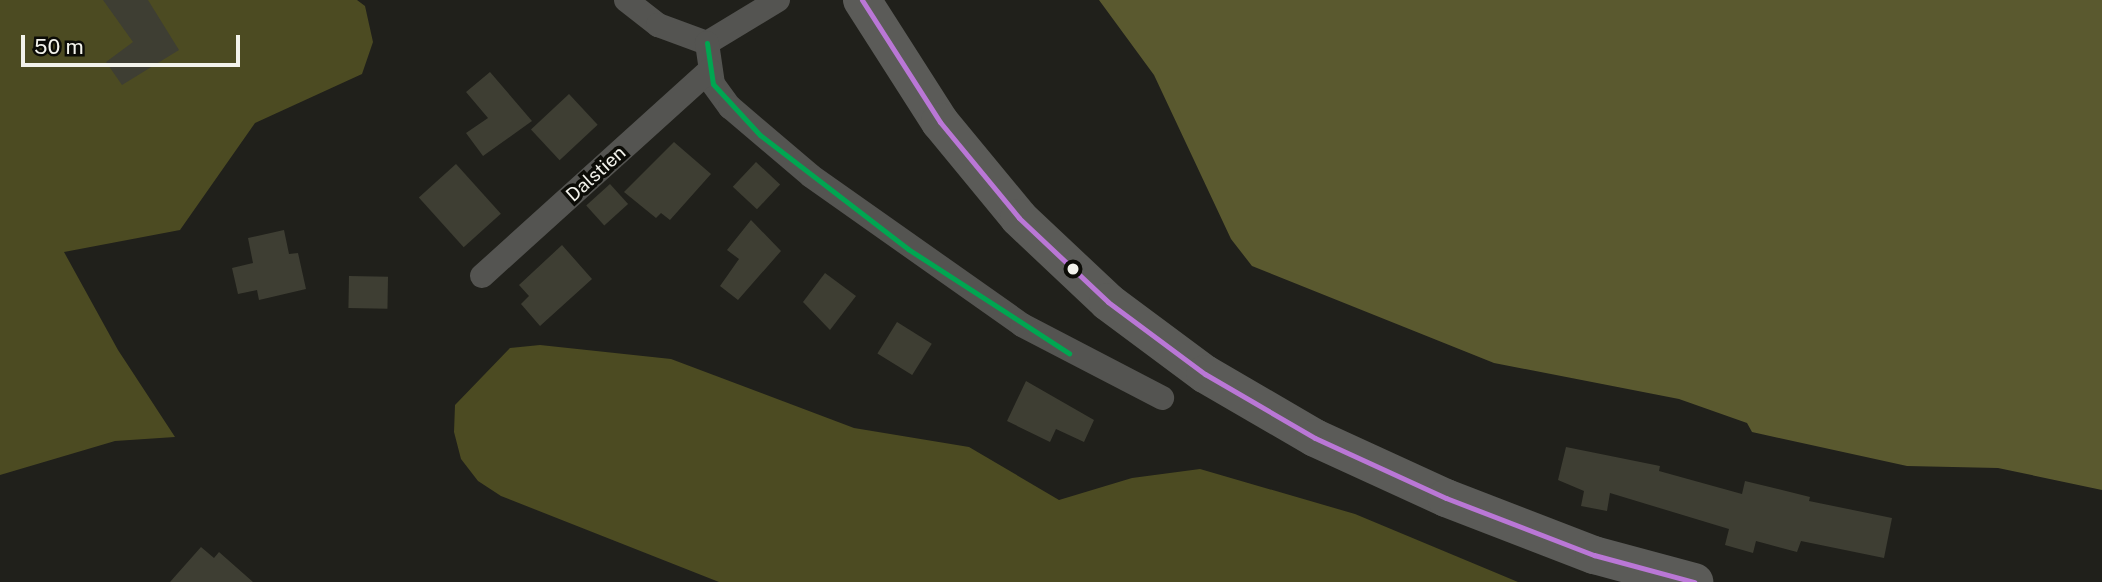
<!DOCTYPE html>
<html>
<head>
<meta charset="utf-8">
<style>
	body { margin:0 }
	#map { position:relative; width:2102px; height:582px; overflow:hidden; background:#20201b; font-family:"Public Sans",sans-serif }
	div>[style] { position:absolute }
	.forest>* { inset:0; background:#4c4b22 }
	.water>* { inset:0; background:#5a592f }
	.building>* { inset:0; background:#3e3e33; transform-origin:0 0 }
	.minor>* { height:24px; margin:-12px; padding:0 12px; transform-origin:12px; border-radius:12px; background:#545451 }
	.trunk>* { height:38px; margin:-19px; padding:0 19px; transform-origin:19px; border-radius:19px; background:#5b5b58 }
	.bus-1>* { height:5px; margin:-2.5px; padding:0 2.5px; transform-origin:2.5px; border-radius:2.5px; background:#ba77d6 }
	.bus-2>* { height:5px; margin:-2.5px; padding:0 2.5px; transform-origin:2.5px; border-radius:2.5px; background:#00a651 }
	.dots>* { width:19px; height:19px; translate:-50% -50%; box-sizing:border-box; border:4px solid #0c0c07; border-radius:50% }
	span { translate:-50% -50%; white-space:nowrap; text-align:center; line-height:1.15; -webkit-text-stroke:7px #0c0c07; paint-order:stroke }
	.street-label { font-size:19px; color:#f3f3ec }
	.scale { position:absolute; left:21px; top:35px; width:219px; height:32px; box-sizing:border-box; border:4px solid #f3f3ec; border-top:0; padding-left:9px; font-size:21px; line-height:24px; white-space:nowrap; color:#f3f3ec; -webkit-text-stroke:5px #0c0c07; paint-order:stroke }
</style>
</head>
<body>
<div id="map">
	<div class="forest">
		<i style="clip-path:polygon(0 0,357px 0,365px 6px,373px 42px,362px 74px,255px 123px,180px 230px,64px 252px,118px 350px,175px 437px,115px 441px,0 475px)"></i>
		<i style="clip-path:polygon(540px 345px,671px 359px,854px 428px,969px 447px,1059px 500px,1132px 478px,1200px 469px,1355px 514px,1518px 582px,719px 582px,501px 496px,478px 481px,461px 459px,454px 432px,455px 405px,510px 348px)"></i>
	</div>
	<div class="water">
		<i style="clip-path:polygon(1099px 0,2102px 0,2102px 490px,1998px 468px,1907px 466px,1752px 432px,1747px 423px,1679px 399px,1494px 363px,1252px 266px,1231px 239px,1154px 75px)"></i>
	</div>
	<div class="building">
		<i style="clip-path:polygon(103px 0,148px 0,179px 50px,122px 85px,106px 62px,133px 42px)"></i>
		<i style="clip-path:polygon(490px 72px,532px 121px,483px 156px,466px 133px,488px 118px,466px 92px)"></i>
		<i style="left:569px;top:94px;width:42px;height:52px;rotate:47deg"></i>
		<i style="clip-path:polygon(674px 142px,711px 174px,670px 220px,661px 213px,656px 218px,624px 192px)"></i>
		<i style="left:756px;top:162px;width:33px;height:34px;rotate:43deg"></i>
		<i style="left:456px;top:164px;width:67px;height:50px;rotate:48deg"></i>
		<i style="left:610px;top:184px;width:27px;height:32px;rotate:48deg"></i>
		<i style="clip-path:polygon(751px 220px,781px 251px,738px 300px,720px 286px,739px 259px,727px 250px)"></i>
		<i style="clip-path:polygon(284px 230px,289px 254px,298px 253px,306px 289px,259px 300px,257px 290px,238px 294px,232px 268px,253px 263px,248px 238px)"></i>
		<i style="clip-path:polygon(562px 245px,592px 279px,540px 326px,521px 304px,529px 296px,519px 285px)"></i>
		<i style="clip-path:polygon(825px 273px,856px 296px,830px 330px,803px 302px)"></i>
		<i style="left:349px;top:276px;width:39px;height:32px;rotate:1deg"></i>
		<i style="left:897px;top:322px;width:41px;height:37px;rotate:32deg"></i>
		<i style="clip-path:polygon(1026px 381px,1094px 420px,1084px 442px,1056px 429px,1050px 442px,1007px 421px)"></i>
		<i style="clip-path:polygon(1566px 447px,1660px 466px,1659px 471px,1742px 494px,1745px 481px,1810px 497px,1809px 501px,1892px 518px,1884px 558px,1801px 541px,1797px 552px,1756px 541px,1753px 553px,1725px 545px,1729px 529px,1610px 493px,1607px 511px,1581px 506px,1584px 491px,1558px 480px)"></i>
		<i style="clip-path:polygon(201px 547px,214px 558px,219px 552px,253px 582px,170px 582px)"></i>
	</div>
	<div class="minor">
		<i style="left:626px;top:0;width:41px;rotate:38deg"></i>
		<i style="left:658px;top:25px;width:52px;rotate:20.2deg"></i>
		<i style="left:707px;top:43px;width:83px;rotate:-31.2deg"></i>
		<i style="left:707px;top:43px;width:41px;rotate:81.7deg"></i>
		<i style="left:713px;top:84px;width:29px;rotate:54deg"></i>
		<i style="left:730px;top:107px;width:106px;rotate:40.4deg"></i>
		<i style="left:811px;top:176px;width:258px;rotate:35.2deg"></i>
		<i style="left:1022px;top:325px;width:158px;rotate:27.5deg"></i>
		<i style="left:482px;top:276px;width:307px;rotate:-42.1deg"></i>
	</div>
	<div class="trunk">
		<i style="left:862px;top:0;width:145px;rotate:57.4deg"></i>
		<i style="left:940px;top:122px;width:124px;rotate:50.5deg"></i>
		<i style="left:1019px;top:218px;width:122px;rotate:43.3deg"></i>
		<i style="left:1108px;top:302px;width:121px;rotate:36.6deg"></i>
		<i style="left:1205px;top:374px;width:127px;rotate:30.2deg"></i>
		<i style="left:1315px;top:438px;width:144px;rotate:24.6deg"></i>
		<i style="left:1446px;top:498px;width:159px;rotate:21.1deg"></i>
		<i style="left:1594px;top:555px;width:104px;rotate:15.1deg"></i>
	</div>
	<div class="bus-1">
		<i style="left:862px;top:0;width:145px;rotate:57.4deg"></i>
		<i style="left:940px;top:122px;width:124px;rotate:50.5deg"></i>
		<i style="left:1019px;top:218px;width:122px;rotate:43.3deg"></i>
		<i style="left:1108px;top:302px;width:121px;rotate:36.6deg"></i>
		<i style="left:1205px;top:374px;width:127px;rotate:30.2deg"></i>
		<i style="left:1315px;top:438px;width:144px;rotate:24.6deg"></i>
		<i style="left:1446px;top:498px;width:159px;rotate:21.1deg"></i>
		<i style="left:1594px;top:555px;width:104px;rotate:15.1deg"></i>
	</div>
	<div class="bus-2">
		<i style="left:707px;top:43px;width:41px;rotate:81.7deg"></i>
		<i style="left:713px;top:84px;width:69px;rotate:47.3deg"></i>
		<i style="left:760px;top:135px;width:187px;rotate:37.6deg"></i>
		<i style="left:908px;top:249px;width:192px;rotate:32.9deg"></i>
	</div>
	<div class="dots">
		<i style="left:1073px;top:269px;background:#f3f3ec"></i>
	</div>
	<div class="street-label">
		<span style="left:596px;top:174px;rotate:-42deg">Dalstien</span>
	</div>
	<div class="scale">50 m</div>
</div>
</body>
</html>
